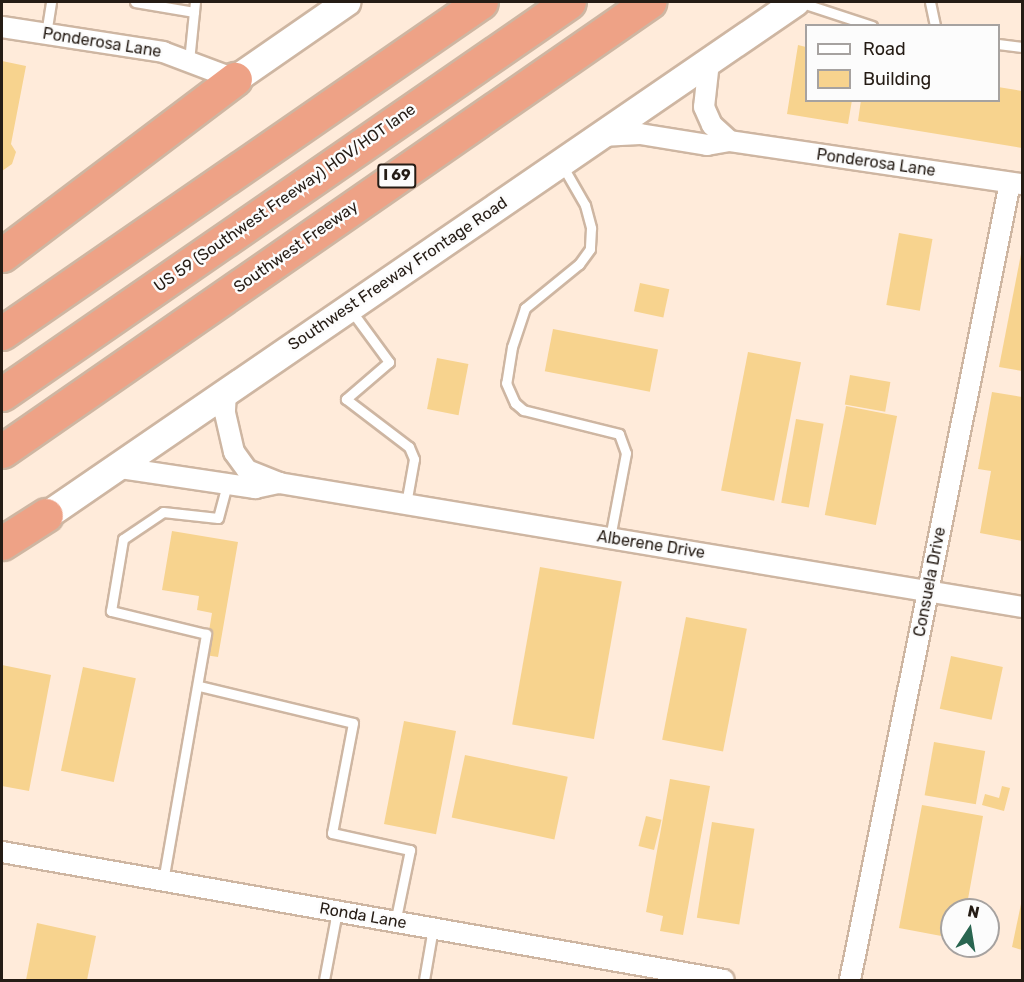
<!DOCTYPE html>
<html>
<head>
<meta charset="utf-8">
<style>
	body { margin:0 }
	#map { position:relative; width:1024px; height:982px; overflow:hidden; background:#ffebda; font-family:Rubik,sans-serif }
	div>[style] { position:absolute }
	.building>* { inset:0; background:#f7d38e; transform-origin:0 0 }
	.roads { filter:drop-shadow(2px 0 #ceb6a2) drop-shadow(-2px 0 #ceb6a2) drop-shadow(0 2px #ceb6a2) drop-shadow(0 -2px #ceb6a2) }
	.lane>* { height:9px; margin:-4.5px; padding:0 4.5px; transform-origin:4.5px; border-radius:4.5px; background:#fff }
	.street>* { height:20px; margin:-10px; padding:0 10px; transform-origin:10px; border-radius:10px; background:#fff }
	.secondary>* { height:27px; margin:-13.5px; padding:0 13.5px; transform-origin:13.5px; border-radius:13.5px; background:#fff }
	.highway>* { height:33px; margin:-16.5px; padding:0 16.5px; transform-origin:16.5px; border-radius:16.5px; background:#eea286 }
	span { translate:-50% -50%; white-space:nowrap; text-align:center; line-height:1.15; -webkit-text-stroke:5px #fcfcfc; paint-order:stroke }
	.shield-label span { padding:2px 4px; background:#fcfcfc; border:2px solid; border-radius:4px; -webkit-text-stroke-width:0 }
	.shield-label { font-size:15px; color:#251c15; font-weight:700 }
	.street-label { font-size:16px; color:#251c15 }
	.frame { position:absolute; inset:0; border:3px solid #251c15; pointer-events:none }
	.legend { position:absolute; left:805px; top:24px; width:195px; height:78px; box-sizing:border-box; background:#fcfcfc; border:2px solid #a6a2a0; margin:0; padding:8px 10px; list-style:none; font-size:18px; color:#251c15 }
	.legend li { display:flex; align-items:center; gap:12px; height:30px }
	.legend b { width:30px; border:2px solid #a6a2a0 }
	.north { position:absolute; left:940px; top:898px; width:60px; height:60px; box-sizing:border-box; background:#fcfcfc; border:2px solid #a6a2a0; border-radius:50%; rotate:12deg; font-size:16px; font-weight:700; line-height:24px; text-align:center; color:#251c15 }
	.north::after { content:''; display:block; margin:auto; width:21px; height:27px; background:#296550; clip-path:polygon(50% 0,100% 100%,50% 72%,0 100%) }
</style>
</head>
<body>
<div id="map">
	<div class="building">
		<i style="clip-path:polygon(798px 45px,806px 47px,806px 100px,852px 100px,848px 124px,787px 114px)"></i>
		<i style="clip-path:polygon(2px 61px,26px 66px,11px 144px,16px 152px,12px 164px,2px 171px)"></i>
		<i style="clip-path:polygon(998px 87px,1022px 91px,1022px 148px,858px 121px,861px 100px,998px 100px)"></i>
		<i style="left:899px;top:233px;width:34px;height:73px;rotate:10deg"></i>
		<i style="clip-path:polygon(1021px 254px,1022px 254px,1022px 371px,999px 367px)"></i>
		<i style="left:640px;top:283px;width:30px;height:29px;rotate:12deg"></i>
		<i style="left:553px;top:329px;width:107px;height:43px;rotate:11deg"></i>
		<i style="left:748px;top:352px;width:54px;height:141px;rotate:11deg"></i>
		<i style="left:437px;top:358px;width:32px;height:52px;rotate:11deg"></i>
		<i style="left:850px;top:375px;width:41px;height:30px;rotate:10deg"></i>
		<i style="clip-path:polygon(992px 392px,1022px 397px,1022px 541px,980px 533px,991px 471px,978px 469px)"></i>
		<i style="left:846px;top:406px;width:52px;height:111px;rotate:11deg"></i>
		<i style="left:796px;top:419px;width:28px;height:85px;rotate:10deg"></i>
		<i style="clip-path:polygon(172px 531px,238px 542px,218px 657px,205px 655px,212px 613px,197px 610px,199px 596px,162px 590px)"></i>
		<i style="left:540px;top:567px;width:83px;height:160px;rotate:10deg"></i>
		<i style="left:686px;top:617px;width:62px;height:125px;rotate:11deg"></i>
		<i style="left:951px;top:656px;width:53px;height:54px;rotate:12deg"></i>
		<i style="clip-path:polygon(2px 665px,51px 675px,29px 791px,2px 786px)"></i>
		<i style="left:83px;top:667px;width:54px;height:106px;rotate:12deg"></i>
		<i style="left:404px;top:721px;width:53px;height:105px;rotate:11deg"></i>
		<i style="left:934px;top:742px;width:52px;height:54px;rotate:10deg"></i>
		<i style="left:465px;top:755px;width:105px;height:64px;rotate:12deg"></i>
		<i style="clip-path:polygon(670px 779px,710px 786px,683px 935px,660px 931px,663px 916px,646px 912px)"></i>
		<i style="clip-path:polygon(1002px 786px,1010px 788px,1004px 811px,982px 805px,985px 794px,999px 798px)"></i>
		<i style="clip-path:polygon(922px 805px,983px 816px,966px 910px,952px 910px,952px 938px,899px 928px)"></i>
		<i style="left:646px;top:816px;width:16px;height:31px;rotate:14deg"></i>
		<i style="left:712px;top:822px;width:43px;height:97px;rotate:9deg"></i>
		<i style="clip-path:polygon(1021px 904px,1022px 904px,1022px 950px,1012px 947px)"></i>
		<i style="clip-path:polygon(37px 923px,96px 936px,87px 980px,26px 980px)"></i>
	</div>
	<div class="roads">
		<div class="lane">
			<i style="left:135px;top:2px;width:60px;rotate:9.6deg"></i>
			<i style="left:799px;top:2px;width:77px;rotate:18.2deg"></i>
			<i style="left:930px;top:2px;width:25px;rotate:78deg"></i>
			<i style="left:46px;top:34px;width:32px;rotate:-81deg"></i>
			<i style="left:998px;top:44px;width:24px;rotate:7deg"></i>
			<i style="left:189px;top:61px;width:59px;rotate:-84.2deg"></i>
			<i style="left:562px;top:165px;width:46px;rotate:60.1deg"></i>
			<i style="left:585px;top:205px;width:24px;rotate:75deg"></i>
			<i style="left:591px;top:228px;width:21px;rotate:93deg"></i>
			<i style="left:590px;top:249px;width:19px;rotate:126deg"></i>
			<i style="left:579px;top:264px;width:70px;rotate:140.8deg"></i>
			<i style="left:525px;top:308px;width:41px;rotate:108.4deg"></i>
			<i style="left:512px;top:347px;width:36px;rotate:99deg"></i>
			<i style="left:506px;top:383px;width:22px;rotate:66deg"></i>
			<i style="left:515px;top:403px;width:11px;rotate:41deg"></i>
			<i style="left:523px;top:410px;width:99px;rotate:14deg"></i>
			<i style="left:619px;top:434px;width:20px;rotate:70deg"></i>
			<i style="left:626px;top:453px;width:86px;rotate:100.7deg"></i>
			<i style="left:350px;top:309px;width:66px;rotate:53.7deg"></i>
			<i style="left:389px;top:362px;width:57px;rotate:139.3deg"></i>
			<i style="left:346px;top:399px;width:79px;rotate:37.3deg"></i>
			<i style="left:409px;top:447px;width:13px;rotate:67deg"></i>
			<i style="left:414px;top:459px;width:46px;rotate:100.1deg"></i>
			<i style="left:199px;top:686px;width:158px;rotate:13.5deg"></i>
			<i style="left:353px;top:723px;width:112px;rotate:100.8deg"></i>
			<i style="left:332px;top:833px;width:80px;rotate:12.3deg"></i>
			<i style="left:410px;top:850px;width:75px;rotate:101.6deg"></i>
			<i style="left:163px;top:881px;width:251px;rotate:-80.1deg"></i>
			<i style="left:206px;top:634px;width:98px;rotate:-166.4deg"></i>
			<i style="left:111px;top:611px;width:73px;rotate:-80.5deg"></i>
			<i style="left:123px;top:539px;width:48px;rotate:-34deg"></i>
			<i style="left:163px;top:512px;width:55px;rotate:6.2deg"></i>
			<i style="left:218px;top:518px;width:35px;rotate:-75deg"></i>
			<i style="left:324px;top:980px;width:70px;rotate:-79.3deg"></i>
			<i style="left:424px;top:980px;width:53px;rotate:-80.2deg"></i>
		</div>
		<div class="street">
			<i style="left:2px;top:27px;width:163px;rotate:8.8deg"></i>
			<i style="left:163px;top:52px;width:77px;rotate:20.6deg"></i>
			<i style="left:709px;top:62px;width:45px;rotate:96.3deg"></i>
			<i style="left:704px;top:107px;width:20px;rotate:66deg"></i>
			<i style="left:712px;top:125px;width:24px;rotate:42deg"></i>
			<i style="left:601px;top:136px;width:39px;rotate:-3deg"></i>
			<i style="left:640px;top:134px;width:68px;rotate:9.3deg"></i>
			<i style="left:707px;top:145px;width:23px;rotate:-10deg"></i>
			<i style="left:730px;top:141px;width:295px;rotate:8.4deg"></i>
			<i style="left:226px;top:391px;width:22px;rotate:93deg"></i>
			<i style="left:225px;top:413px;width:40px;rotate:77deg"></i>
			<i style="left:234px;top:452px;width:22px;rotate:54deg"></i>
			<i style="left:247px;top:470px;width:35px;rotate:22deg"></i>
			<i style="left:279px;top:483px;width:753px;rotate:9.47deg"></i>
			<i style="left:114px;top:467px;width:143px;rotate:8.5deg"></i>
			<i style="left:255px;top:488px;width:25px;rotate:-12deg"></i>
			<i style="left:2px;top:852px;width:733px;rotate:10.05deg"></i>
			<i style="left:850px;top:980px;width:813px;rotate:-78.65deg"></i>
		</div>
		<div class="secondary">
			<i style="left:219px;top:90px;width:155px;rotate:-34.7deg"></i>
			<i style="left:29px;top:527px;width:929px;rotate:-34.43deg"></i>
		</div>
		<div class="highway">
			<i style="left:2px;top:255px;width:292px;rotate:-37.1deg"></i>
			<i style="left:2px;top:333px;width:582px;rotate:-34.65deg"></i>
			<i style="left:2px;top:394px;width:689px;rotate:-34.66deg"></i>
			<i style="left:2px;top:451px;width:788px;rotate:-34.76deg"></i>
			<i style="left:2px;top:543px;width:52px;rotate:-32.5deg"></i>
		</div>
	</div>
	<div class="shield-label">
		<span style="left:397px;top:176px">I 69</span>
	</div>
	<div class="street-label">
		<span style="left:102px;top:43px;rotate:9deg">Ponderosa Lane</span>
		<span style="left:876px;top:163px;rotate:8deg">Ponderosa Lane</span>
		<span style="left:285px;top:198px;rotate:-35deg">US 59 (Southwest Freeway) HOV/HOT lane</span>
		<span style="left:296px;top:247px;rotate:-35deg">Southwest Freeway</span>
		<span style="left:398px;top:274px;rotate:-34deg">Southwest Freeway Frontage Road</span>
		<span style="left:651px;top:545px;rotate:9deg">Alberene Drive</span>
		<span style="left:930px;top:582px;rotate:-79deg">Consuela Drive</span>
		<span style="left:363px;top:916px;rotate:10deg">Ronda Lane</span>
	</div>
	<div class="frame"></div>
	<ul class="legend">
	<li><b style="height:8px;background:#fff"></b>Road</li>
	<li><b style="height:16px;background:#f7d38e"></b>Building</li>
	</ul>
	<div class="north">N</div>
</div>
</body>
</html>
